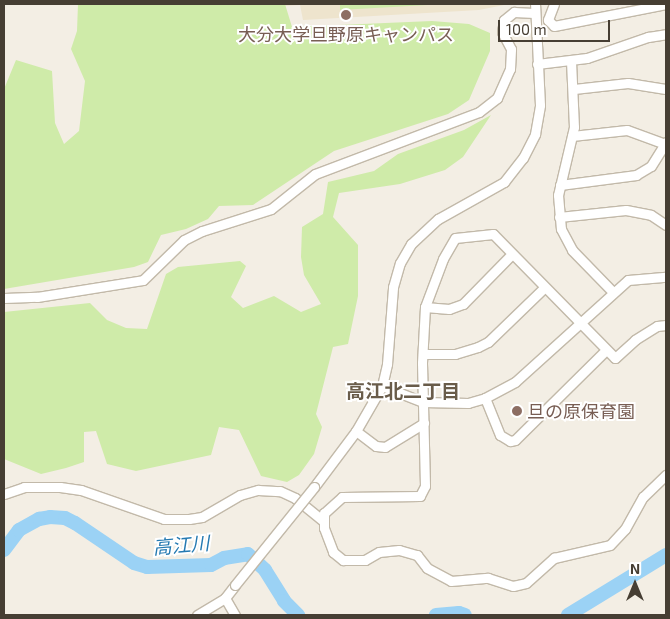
<!DOCTYPE html>
<html>
<head>
<meta charset="utf-8">
<style>
	body { margin:0 }
	#map { position:relative; width:670px; height:619px; overflow:hidden; background:#f3eee4; font-family:"Exo 2","Noto Sans JP",sans-serif }
	div>[style] { position:absolute }
	.education>* { inset:0; background:#eee4cd }
	.green>* { inset:0; background:#cfeba9 }
	.river>* { height:14px; margin:-7px; padding:0 7px; transform-origin:7px; border-radius:7px; background:#9bd2f5 }
	.roads { filter:drop-shadow(1px 0 #c2b9a9) drop-shadow(-1px 0 #c2b9a9) drop-shadow(0 1px #c2b9a9) drop-shadow(0 -1px #c2b9a9) }
	.minor>* { height:9px; margin:-4.5px; padding:0 4.5px; transform-origin:4.5px; border-radius:4.5px; background:#fff }
	.bridges { filter:drop-shadow(1px 0 #c2b9a9) drop-shadow(-1px 0 #c2b9a9) drop-shadow(0 1px #c2b9a9) drop-shadow(0 -1px #c2b9a9) }
	.minor-bridge>* { height:9px; margin:-4.5px; padding:0 4.5px; transform-origin:4.5px; border-radius:4.5px; background:#fff }
	.dots>* { width:14px; height:14px; translate:-50% -50%; box-sizing:border-box; border:2px solid #fff; border-radius:50% }
	span { translate:-50% -50%; white-space:nowrap; text-align:center; line-height:1.15; -webkit-text-stroke:4px #fff; paint-order:stroke }
	.education-label { font-size:18px; color:#785e54 }
	.left { translate:0 -50%; text-align:left }
	.neighbourhood-label { font-size:19px; color:#695c4a; font-weight:700 }
	.water-label { font-size:19px; color:#2479b1; font-style:italic }
	.frame { position:absolute; inset:0; border:5px solid #463e33; pointer-events:none }
	.north { position:absolute; left:610px; top:559px; width:50px; height:50px; -webkit-text-stroke:4px #fff; paint-order:stroke; rotate:0deg; font-size:14px; font-weight:700; line-height:20px; text-align:center; color:#463e33 }
	.north::after { content:''; display:block; margin:auto; width:18px; height:22px; background:#463e33; clip-path:polygon(50% 0,100% 100%,50% 72%,0 100%) }
	.scale { position:absolute; left:498px; top:20px; width:112px; height:22px; box-sizing:border-box; border:2px solid #463e33; border-top:0; padding-left:6px; font-size:15px; line-height:18px; white-space:nowrap; color:#463e33; -webkit-text-stroke:4px #fff; paint-order:stroke }
</style>
</head>
<body>
<div id="map">
	<div class="education">
		<i style="clip-path:polygon(234px 4px,509px 4px,479px 10px,303px 20px,300px 5px,235px 9px)"></i>
	</div>
	<div class="green">
		<i style="clip-path:polygon(78px 4px,285px 4px,292px 27px,432px 21px,469px 24px,490px 33px,490px 51px,469px 100px,448px 114px,334px 151px,253px 205px,219px 206px,208px 219px,186px 229px,161px 235px,148px 262px,134px 267px,4px 289px,4px 89px,16px 60px,52px 71px,55px 123px,64px 144px,79px 131px,85px 81px,71px 49px,77px 31px)"></i>
		<i style="clip-path:polygon(340px 4px,445px 4px,340px 10px)"></i>
		<i style="clip-path:polygon(491px 115px,463px 157px,445px 170px,400px 184px,339px 193px,333px 217px,358px 245px,358px 296px,348px 344px,333px 347px,316px 414px,322px 427px,314px 454px,299px 475px,287px 482px,261px 476px,239px 430px,219px 427px,211px 455px,136px 471px,107px 464px,96px 431px,84px 432px,84px 462px,66px 468px,41px 474px,4px 459px,4px 312px,90px 303px,107px 320px,126px 328px,147px 329px,166px 274px,178px 267px,240px 261px,246px 266px,231px 297px,243px 308px,274px 296px,301px 312px,321px 304px,304px 275px,301px 257px,302px 227px,323px 214px,328px 182px,374px 171px,398px 154px,464px 130px)"></i>
	</div>
	<div class="river">
		<i style="left:4px;top:550px;width:25px;rotate:-53deg"></i>
		<i style="left:19px;top:530px;width:23px;rotate:-29deg"></i>
		<i style="left:39px;top:519px;width:11px;rotate:-10deg"></i>
		<i style="left:50px;top:517px;width:15px;rotate:4deg"></i>
		<i style="left:65px;top:518px;width:11px;rotate:27deg"></i>
		<i style="left:75px;top:523px;width:71px;rotate:34.1deg"></i>
		<i style="left:134px;top:563px;width:14px;rotate:17deg"></i>
		<i style="left:147px;top:567px;width:64px;rotate:-1.8deg"></i>
		<i style="left:211px;top:565px;width:15px;rotate:-28deg"></i>
		<i style="left:224px;top:558px;width:24px;rotate:-9deg"></i>
		<i style="left:248px;top:554px;width:23px;rotate:43deg"></i>
		<i style="left:265px;top:570px;width:36px;rotate:58deg"></i>
		<i style="left:284px;top:601px;width:20px;rotate:45deg"></i>
		<i style="left:436px;top:615px;width:23px;rotate:-5deg"></i>
		<i style="left:459px;top:613px;width:6px;rotate:18deg"></i>
		<i style="left:568px;top:615px;width:115px;rotate:-31.5deg"></i>
	</div>
	<div class="roads">
		<div class="minor">
			<i style="left:554px;top:4px;width:17px;rotate:111deg"></i>
			<i style="left:548px;top:20px;width:8px;rotate:45deg"></i>
			<i style="left:554px;top:26px;width:114px;rotate:-11.1deg"></i>
			<i style="left:571px;top:61px;width:66px;rotate:87.4deg"></i>
			<i style="left:574px;top:127px;width:70px;rotate:103.2deg"></i>
			<i style="left:558px;top:195px;width:34px;rotate:85deg"></i>
			<i style="left:561px;top:229px;width:24px;rotate:62deg"></i>
			<i style="left:572px;top:250px;width:57px;rotate:45.7deg"></i>
			<i style="left:537px;top:64px;width:50px;rotate:-6.8deg"></i>
			<i style="left:587px;top:58px;width:65px;rotate:-19deg"></i>
			<i style="left:648px;top:37px;width:18px;rotate:-9deg"></i>
			<i style="left:574px;top:89px;width:54px;rotate:-6.3deg"></i>
			<i style="left:628px;top:83px;width:38px;rotate:9deg"></i>
			<i style="left:572px;top:136px;width:55px;rotate:-6.2deg"></i>
			<i style="left:627px;top:130px;width:40px;rotate:20.2deg"></i>
			<i style="left:560px;top:185px;width:77px;rotate:-7.5deg"></i>
			<i style="left:636px;top:175px;width:17px;rotate:-31deg"></i>
			<i style="left:651px;top:166px;width:28px;rotate:-58deg"></i>
			<i style="left:559px;top:217px;width:67px;rotate:-6deg"></i>
			<i style="left:626px;top:210px;width:25px;rotate:11deg"></i>
			<i style="left:651px;top:215px;width:18px;rotate:34deg"></i>
			<i style="left:4px;top:298px;width:33px;rotate:-2deg"></i>
			<i style="left:37px;top:297px;width:107px;rotate:-9.1deg"></i>
			<i style="left:143px;top:280px;width:57px;rotate:-44.3deg"></i>
			<i style="left:184px;top:240px;width:20px;rotate:-27deg"></i>
			<i style="left:202px;top:231px;width:72px;rotate:-17.7deg"></i>
			<i style="left:271px;top:209px;width:56px;rotate:-38.5deg"></i>
			<i style="left:315px;top:174px;width:175px;rotate:-20.7deg"></i>
			<i style="left:479px;top:112px;width:23px;rotate:-38deg"></i>
			<i style="left:497px;top:98px;width:32px;rotate:-66deg"></i>
			<i style="left:510px;top:69px;width:20px;rotate:-87deg"></i>
			<i style="left:511px;top:49px;width:19px;rotate:-118deg"></i>
			<i style="left:502px;top:32px;width:12px;rotate:-81deg"></i>
			<i style="left:504px;top:20px;width:13px;rotate:-39deg"></i>
			<i style="left:514px;top:12px;width:20px;rotate:3deg"></i>
			<i style="left:425px;top:307px;width:24px;rotate:5deg"></i>
			<i style="left:449px;top:309px;width:15px;rotate:-20deg"></i>
			<i style="left:463px;top:304px;width:70px;rotate:-45.6deg"></i>
			<i style="left:666px;top:325px;width:9px;rotate:174deg"></i>
			<i style="left:657px;top:326px;width:26px;rotate:148deg"></i>
			<i style="left:635px;top:340px;width:27px;rotate:138deg"></i>
			<i style="left:615px;top:358px;width:174px;rotate:-134.5deg"></i>
			<i style="left:493px;top:234px;width:38px;rotate:174deg"></i>
			<i style="left:455px;top:238px;width:24px;rotate:120deg"></i>
			<i style="left:443px;top:259px;width:51px;rotate:110.6deg"></i>
			<i style="left:425px;top:307px;width:56px;rotate:93.1deg"></i>
			<i style="left:422px;top:363px;width:123px;rotate:88.6deg"></i>
			<i style="left:425px;top:486px;width:11px;rotate:117deg"></i>
			<i style="left:420px;top:496px;width:78px;rotate:179.3deg"></i>
			<i style="left:342px;top:497px;width:24px;rotate:138deg"></i>
			<i style="left:324px;top:513px;width:15px;rotate:90deg"></i>
			<i style="left:324px;top:528px;width:26px;rotate:69deg"></i>
			<i style="left:333px;top:552px;width:13px;rotate:39deg"></i>
			<i style="left:343px;top:560px;width:22px"></i>
			<i style="left:365px;top:560px;width:16px;rotate:-30deg"></i>
			<i style="left:379px;top:552px;width:20px;rotate:-6deg"></i>
			<i style="left:399px;top:550px;width:19px;rotate:16deg"></i>
			<i style="left:417px;top:555px;width:16px;rotate:52deg"></i>
			<i style="left:427px;top:568px;width:27px;rotate:28deg"></i>
			<i style="left:451px;top:581px;width:37px;rotate:-5deg"></i>
			<i style="left:488px;top:578px;width:26px;rotate:18deg"></i>
			<i style="left:513px;top:586px;width:13px;rotate:-13deg"></i>
			<i style="left:526px;top:583px;width:38px;rotate:-42deg"></i>
			<i style="left:554px;top:558px;width:57px;rotate:-13.1deg"></i>
			<i style="left:610px;top:545px;width:22px;rotate:-47deg"></i>
			<i style="left:625px;top:529px;width:37px;rotate:-61deg"></i>
			<i style="left:643px;top:497px;width:32px;rotate:-44deg"></i>
			<i style="left:423px;top:354px;width:32px"></i>
			<i style="left:455px;top:354px;width:24px;rotate:-17deg"></i>
			<i style="left:478px;top:347px;width:11px;rotate:-27deg"></i>
			<i style="left:488px;top:342px;width:78px;rotate:-44deg"></i>
			<i style="left:382px;top:386px;width:44px;rotate:21.3deg"></i>
			<i style="left:423px;top:402px;width:45px;rotate:1.3deg"></i>
			<i style="left:468px;top:403px;width:18px;rotate:-16deg"></i>
			<i style="left:485px;top:398px;width:34px;rotate:-28deg"></i>
			<i style="left:515px;top:382px;width:152px;rotate:-42.1deg"></i>
			<i style="left:628px;top:280px;width:38px;rotate:-5deg"></i>
			<i style="left:485px;top:398px;width:40px;rotate:68deg"></i>
			<i style="left:500px;top:435px;width:12px;rotate:31deg"></i>
			<i style="left:510px;top:441px;width:5px;rotate:-11deg"></i>
			<i style="left:515px;top:440px;width:128px;rotate:-44.7deg"></i>
			<i style="left:356px;top:431px;width:25px;rotate:37deg"></i>
			<i style="left:376px;top:446px;width:9px;rotate:6deg"></i>
			<i style="left:385px;top:447px;width:46px;rotate:-31.6deg"></i>
			<i style="left:314px;top:487px;width:70px;rotate:-53.1deg"></i>
			<i style="left:356px;top:431px;width:52px;rotate:-60deg"></i>
			<i style="left:382px;top:386px;width:23px;rotate:-77deg"></i>
			<i style="left:387px;top:364px;width:77px;rotate:-85.5deg"></i>
			<i style="left:393px;top:287px;width:25px;rotate:-74deg"></i>
			<i style="left:400px;top:263px;width:22px;rotate:-60deg"></i>
			<i style="left:411px;top:244px;width:37px;rotate:-43deg"></i>
			<i style="left:438px;top:219px;width:76px;rotate:-29.3deg"></i>
			<i style="left:504px;top:182px;width:31px;rotate:-52deg"></i>
			<i style="left:523px;top:158px;width:27px;rotate:-63deg"></i>
			<i style="left:535px;top:134px;width:29px;rotate:-80deg"></i>
			<i style="left:540px;top:105px;width:101px;rotate:-92.8deg"></i>
			<i style="left:4px;top:494px;width:21px;rotate:-19deg"></i>
			<i style="left:24px;top:487px;width:36px"></i>
			<i style="left:60px;top:487px;width:21px;rotate:8deg"></i>
			<i style="left:81px;top:490px;width:88px;rotate:19.3deg"></i>
			<i style="left:164px;top:519px;width:25px"></i>
			<i style="left:189px;top:519px;width:13px;rotate:-9deg"></i>
			<i style="left:202px;top:517px;width:44px;rotate:-30.1deg"></i>
			<i style="left:240px;top:495px;width:19px;rotate:-16deg"></i>
			<i style="left:258px;top:490px;width:22px;rotate:3deg"></i>
			<i style="left:280px;top:491px;width:17px;rotate:25deg"></i>
			<i style="left:295px;top:498px;width:36px;rotate:39deg"></i>
			<i style="left:225px;top:598px;width:20px;rotate:60deg"></i>
			<i style="left:197px;top:615px;width:33px;rotate:-31deg"></i>
			<i style="left:225px;top:598px;width:16px;rotate:-52deg"></i>
		</div>
	</div>
	<div class="bridges">
		<div class="minor-bridge">
			<i style="left:235px;top:585px;width:126px;rotate:-51.1deg"></i>
		</div>
	</div>
	<div class="dots">
		<i style="left:346px;top:15px;background:#8d6e63"></i>
		<i style="left:517px;top:411px;background:#8d6e63"></i>
	</div>
	<div class="education-label">
		<span style="left:346px;top:34px">大分大学旦野原キャンパス</span>
		<span class="left" style="left:527px;top:411px">旦の原保育園</span>
	</div>
	<div class="neighbourhood-label">
		<span style="left:403px;top:391px">高江北二丁目</span>
	</div>
	<div class="water-label">
		<span style="left:181px;top:545px;rotate:-5deg">高江川</span>
	</div>
	<div class="frame"></div>
	<div class="north">N</div>
	<div class="scale">100 m</div>
</div>
</body>
</html>
